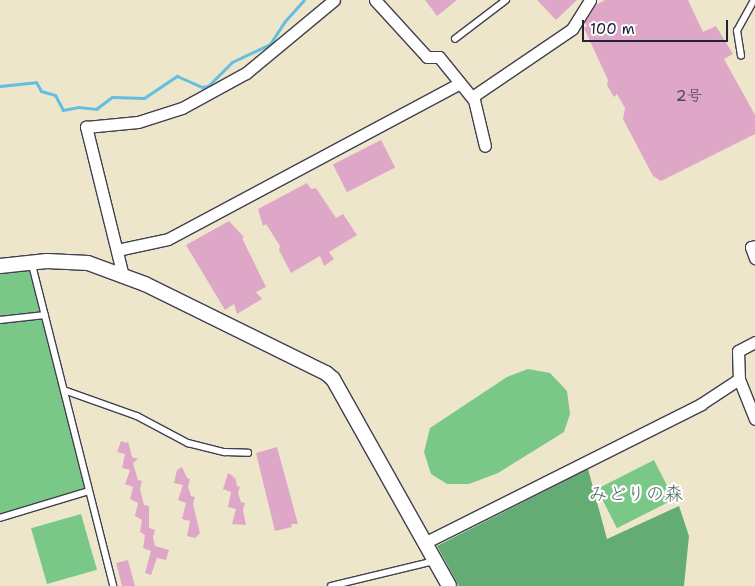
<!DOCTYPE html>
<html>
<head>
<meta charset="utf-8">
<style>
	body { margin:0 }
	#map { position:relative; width:755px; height:586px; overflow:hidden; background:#eee6ca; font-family:"Shantell Sans","Klee One",sans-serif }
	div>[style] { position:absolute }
	.green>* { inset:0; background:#7ac887; transform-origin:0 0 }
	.forest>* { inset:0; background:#63ac74 }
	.stream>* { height:3px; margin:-1.5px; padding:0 1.5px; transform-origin:1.5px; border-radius:1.5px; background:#63bee1 }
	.building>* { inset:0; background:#dea7c7; transform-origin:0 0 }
	.roads { filter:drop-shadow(1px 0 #413f50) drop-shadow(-1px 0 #413f50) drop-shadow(0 1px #413f50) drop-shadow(0 -1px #413f50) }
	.service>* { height:5.5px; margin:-2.75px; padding:0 2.75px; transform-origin:2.75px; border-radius:2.75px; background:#fff }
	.minor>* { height:11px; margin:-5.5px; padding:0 5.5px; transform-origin:5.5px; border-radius:5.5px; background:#fff }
	.tertiary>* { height:14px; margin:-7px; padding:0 7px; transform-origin:7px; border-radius:7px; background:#fff }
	span { translate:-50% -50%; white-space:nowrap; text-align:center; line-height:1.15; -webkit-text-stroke:4.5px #fff; paint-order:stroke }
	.number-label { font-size:16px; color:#51435e }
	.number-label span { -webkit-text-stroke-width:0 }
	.park-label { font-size:19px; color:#456459 }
	.scale { position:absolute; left:582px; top:20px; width:146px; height:22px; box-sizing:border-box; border:2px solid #22223b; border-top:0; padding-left:6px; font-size:15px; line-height:18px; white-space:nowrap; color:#22223b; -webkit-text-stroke:4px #fff; paint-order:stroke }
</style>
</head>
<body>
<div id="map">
	<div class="green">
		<i style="clip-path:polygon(32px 263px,89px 491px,0 515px,0 269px)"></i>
		<i style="clip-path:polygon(528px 369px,550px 373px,567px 391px,570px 414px,564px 432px,498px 473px,469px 484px,447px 484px,431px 474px,424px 452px,430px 428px,507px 377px)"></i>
		<i style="left:654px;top:460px;width:44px;height:64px;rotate:63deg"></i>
		<i style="left:81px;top:514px;width:58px;height:52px;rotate:74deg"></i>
	</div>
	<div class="forest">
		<i style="clip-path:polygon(588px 469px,607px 539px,679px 506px,689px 536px,684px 586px,459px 586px,437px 546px)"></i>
	</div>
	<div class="stream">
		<i style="left:0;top:86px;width:36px;rotate:-6deg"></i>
		<i style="left:36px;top:82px;width:10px;rotate:61deg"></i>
		<i style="left:41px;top:91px;width:15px;rotate:16deg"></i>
		<i style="left:55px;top:95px;width:17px;rotate:62deg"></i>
		<i style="left:63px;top:110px;width:15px;rotate:-11deg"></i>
		<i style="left:78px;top:107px;width:18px;rotate:6deg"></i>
		<i style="left:96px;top:109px;width:20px;rotate:-37deg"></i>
		<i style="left:112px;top:97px;width:32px;rotate:2deg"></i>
		<i style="left:144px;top:98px;width:40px;rotate:-34deg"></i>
		<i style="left:177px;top:76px;width:27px;rotate:24deg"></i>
		<i style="left:202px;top:87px;width:6px;rotate:-9deg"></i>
		<i style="left:208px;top:86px;width:34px;rotate:-45deg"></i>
		<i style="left:232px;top:62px;width:42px;rotate:-25.3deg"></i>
		<i style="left:270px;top:44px;width:27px;rotate:-57deg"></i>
		<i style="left:285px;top:21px;width:28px;rotate:-48deg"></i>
	</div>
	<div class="building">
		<i style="clip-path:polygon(425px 0,457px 0,437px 16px)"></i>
		<i style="clip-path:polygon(537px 0,577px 0,556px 20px)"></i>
		<i style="clip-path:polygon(605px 0,688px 0,703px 32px,716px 26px,733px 54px,724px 59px,755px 115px,755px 134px,661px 181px,653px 176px,623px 119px,625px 108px,617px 94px,614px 97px,607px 85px,608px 80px,584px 28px,587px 26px,585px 22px,596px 5px)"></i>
		<i style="left:381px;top:140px;width:31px;height:54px;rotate:63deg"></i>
		<i style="clip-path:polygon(307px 183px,311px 189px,316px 188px,336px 218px,343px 214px,357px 235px,329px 252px,334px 259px,324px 266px,320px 256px,291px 273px,279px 250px,280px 246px,266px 224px,263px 226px,258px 209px)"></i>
		<i style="clip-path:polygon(229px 221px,244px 237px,242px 238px,266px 287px,256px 292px,262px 299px,237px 314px,234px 304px,225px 310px,186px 245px)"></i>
		<i style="clip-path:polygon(121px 441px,127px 443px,128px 441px,132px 457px,138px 459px,133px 463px,138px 480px,142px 481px,140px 489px,144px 505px,149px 506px,149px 528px,155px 530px,153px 538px,155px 546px,169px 550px,166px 560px,157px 558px,151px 575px,145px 573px,151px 551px,143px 548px,145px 535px,140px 532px,142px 520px,135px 516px,138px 503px,130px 499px,133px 487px,125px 484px,130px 470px,122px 468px,125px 454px,117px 452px)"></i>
		<i style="clip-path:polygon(277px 447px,298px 524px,291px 524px,292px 527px,275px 531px,256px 453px)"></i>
		<i style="clip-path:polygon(182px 467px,187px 478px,190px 479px,188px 487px,191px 496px,195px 497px,193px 504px,200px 533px,195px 538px,187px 536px,190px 521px,182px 519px,186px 503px,178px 500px,183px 485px,174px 483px,177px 470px)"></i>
		<i style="clip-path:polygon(228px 473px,233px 476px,234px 480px,235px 476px,237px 486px,240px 487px,238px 493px,241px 502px,245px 503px,243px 510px,246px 525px,232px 524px,236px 509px,228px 507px,231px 492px,223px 489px)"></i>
		<i style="clip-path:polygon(128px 560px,135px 586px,122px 586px,116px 563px)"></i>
	</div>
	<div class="roads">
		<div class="service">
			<i style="left:455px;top:39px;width:64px;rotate:-37.4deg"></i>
			<i style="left:741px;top:56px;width:25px;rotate:-99deg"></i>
			<i style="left:737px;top:31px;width:35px;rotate:-61deg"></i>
			<i style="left:32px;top:263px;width:333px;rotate:75.8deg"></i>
			<i style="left:0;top:320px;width:45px;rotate:-6.3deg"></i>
			<i style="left:64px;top:390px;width:77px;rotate:19.6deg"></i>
			<i style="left:137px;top:416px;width:58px;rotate:27.9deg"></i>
			<i style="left:188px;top:443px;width:38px;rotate:14deg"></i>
			<i style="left:225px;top:452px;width:23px;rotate:2deg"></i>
			<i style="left:0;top:518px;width:93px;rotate:-16.9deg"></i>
			<i style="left:331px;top:586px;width:106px;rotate:-13.6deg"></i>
		</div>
		<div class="minor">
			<i style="left:375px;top:0;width:77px;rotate:47.6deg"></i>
			<i style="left:427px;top:57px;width:12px"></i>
			<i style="left:439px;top:57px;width:55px;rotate:50.9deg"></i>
			<i style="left:474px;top:100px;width:47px;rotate:76.6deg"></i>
			<i style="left:472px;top:97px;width:121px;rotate:-34.2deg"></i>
			<i style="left:572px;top:29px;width:34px;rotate:-58deg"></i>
			<i style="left:755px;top:246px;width:4px;rotate:166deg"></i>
			<i style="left:751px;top:247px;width:12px;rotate:70deg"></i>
			<i style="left:117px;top:250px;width:52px;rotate:-12.2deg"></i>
			<i style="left:168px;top:239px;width:331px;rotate:-28.1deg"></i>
			<i style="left:123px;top:276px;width:154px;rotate:-103.9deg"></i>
			<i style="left:86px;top:127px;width:52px;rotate:-5.5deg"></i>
			<i style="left:138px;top:122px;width:46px;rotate:-17.7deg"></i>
			<i style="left:182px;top:108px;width:73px;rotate:-28.7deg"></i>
			<i style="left:246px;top:73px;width:114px;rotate:-39.7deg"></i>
			<i style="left:755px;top:342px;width:19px;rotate:152deg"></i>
			<i style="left:738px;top:351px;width:28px;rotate:88deg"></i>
			<i style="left:739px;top:379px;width:43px;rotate:68.2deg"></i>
			<i style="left:424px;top:543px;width:310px;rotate:-26.6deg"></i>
			<i style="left:701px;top:404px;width:45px;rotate:-33.3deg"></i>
		</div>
		<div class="tertiary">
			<i style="left:0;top:266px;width:47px;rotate:-6.1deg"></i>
			<i style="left:47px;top:261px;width:41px;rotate:2.8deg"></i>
			<i style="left:88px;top:263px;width:61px;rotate:20.2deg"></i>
			<i style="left:145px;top:284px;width:202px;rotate:26.2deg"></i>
			<i style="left:326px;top:373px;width:9px;rotate:41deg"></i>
			<i style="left:333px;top:379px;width:237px;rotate:60.7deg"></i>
		</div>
	</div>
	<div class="number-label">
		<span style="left:689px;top:96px">2号</span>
	</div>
	<div class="park-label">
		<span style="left:636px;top:494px">みどりの森</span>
	</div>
	<div class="scale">100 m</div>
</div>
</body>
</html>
